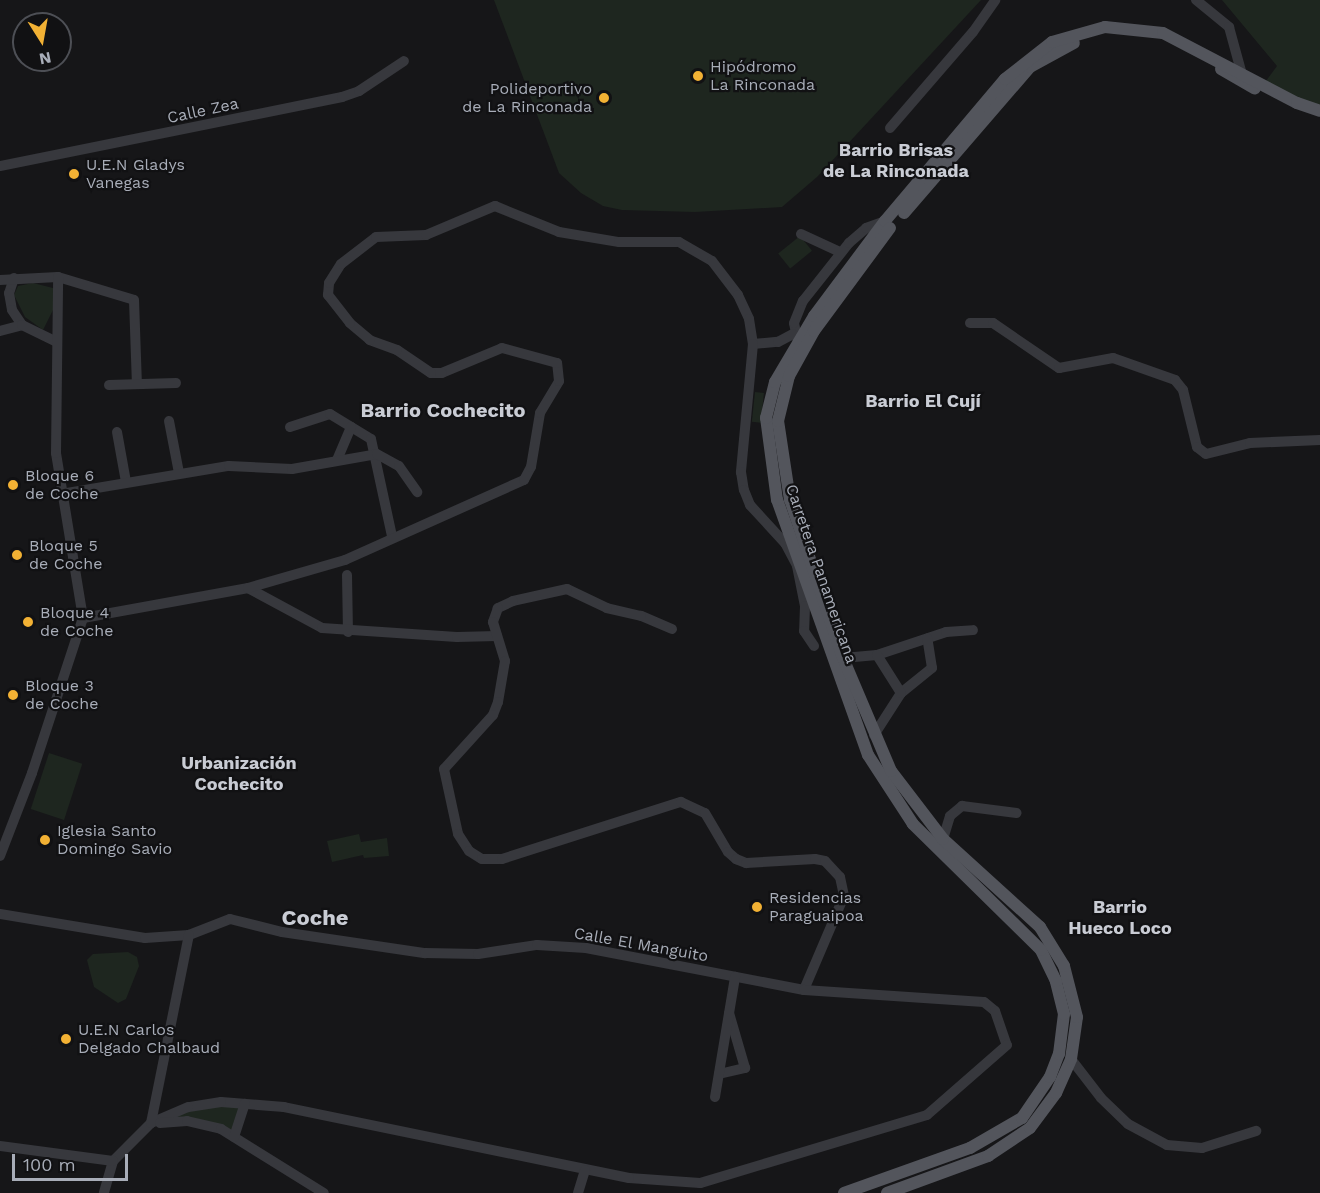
<!DOCTYPE html>
<html>
<head>
<meta charset="utf-8">
<style>
	body { margin:0 }
	#map { position:relative; width:1320px; height:1193px; overflow:hidden; background:#161618; font-family:"Work Sans",sans-serif }
	div>[style] { position:absolute }
	.green>* { inset:0; background:#1e261f; transform-origin:0 0 }
	.minor>* { height:10px; margin:-5px; padding:0 5px; transform-origin:5px; border-radius:5px; background:#37383d }
	.major>* { height:12px; margin:-6px; padding:0 6px; transform-origin:6px; border-radius:6px; background:#53555c }
	.dots>* { width:16px; height:16px; translate:-50% -50%; box-sizing:border-box; border:3px solid #111113; border-radius:50% }
	span { translate:-50% -50%; white-space:nowrap; text-align:center; line-height:1.15; -webkit-text-stroke:4.5px #111113; paint-order:stroke }
	.poi-label { font-size:16px; color:#a8adb8 }
	.left { translate:0 -50%; text-align:left }
	.right { translate:-100% -50%; text-align:right }
	.street-label { font-size:16px; color:#a8adb8 }
	.neighbourhood-label { font-size:18px; color:#c9ccd4; font-weight:700 }
	.quarter-label { font-size:20px; color:#c9ccd4; font-weight:700 }
	.district-label { font-size:22px; color:#c9ccd4; font-weight:700 }
	.north { position:absolute; left:12px; top:12px; width:60px; height:60px; box-sizing:border-box; background:#111113; border:2px solid #4d4f55; border-radius:50%; rotate:169deg; font-size:16px; font-weight:700; line-height:24px; text-align:center; color:#a8adb8 }
	.north::after { content:''; display:block; margin:auto; width:21px; height:27px; background:#f2b134; clip-path:polygon(50% 0,100% 100%,50% 72%,0 100%) }
	.scale { position:absolute; left:12px; top:1154px; width:116px; height:27px; box-sizing:border-box; border:3px solid #a8adb8; border-top:0; padding-left:8px; font-size:18px; line-height:21px; white-space:nowrap; color:#a8adb8; -webkit-text-stroke:4px #111113; paint-order:stroke }
</style>
</head>
<body>
<div id="map">
	<div class="green">
		<i style="clip-path:polygon(494px 0,981px 0,817px 177px,782px 207px,695px 212px,622px 210px,603px 206px,581px 193px,559px 173px)"></i>
		<i style="clip-path:polygon(1222px 0,1320px 0,1320px 111px,1263px 85px,1277px 66px)"></i>
		<i style="left:800px;top:236px;width:19px;height:28px;rotate:51deg"></i>
		<i style="clip-path:polygon(33px 283px,53px 288px,54px 308px,43px 330px,25px 317px,14px 295px,18px 286px)"></i>
		<i style="left:755px;top:392px;width:9px;height:30px;rotate:6deg"></i>
		<i style="left:49px;top:753px;width:35px;height:59px;rotate:18deg"></i>
		<i style="clip-path:polygon(359px 834px,361px 842px,387px 838px,389px 856px,364px 858px,363px 855px,332px 862px,327px 841px)"></i>
		<i style="clip-path:polygon(128px 952px,137px 957px,139px 966px,126px 999px,118px 1003px,94px 987px,87px 960px,93px 954px)"></i>
		<i style="clip-path:polygon(243px 1105px,233px 1135px,222px 1128px,155px 1122px,188px 1108px)"></i>
	</div>
	<div class="minor">
		<i style="left:1196px;top:0;width:43px;rotate:39.3deg"></i>
		<i style="left:1229px;top:27px;width:46px;rotate:74.7deg"></i>
		<i style="left:890px;top:128px;width:127px;rotate:-49.2deg"></i>
		<i style="left:973px;top:32px;width:39px;rotate:-55deg"></i>
		<i style="left:0;top:166px;width:349px;rotate:-11.4deg"></i>
		<i style="left:342px;top:97px;width:18px;rotate:-19deg"></i>
		<i style="left:359px;top:91px;width:54px;rotate:-33.7deg"></i>
		<i style="left:801px;top:234px;width:43px;rotate:24.8deg"></i>
		<i style="left:14px;top:278px;width:16px;rotate:108deg"></i>
		<i style="left:9px;top:293px;width:17px;rotate:80deg"></i>
		<i style="left:12px;top:310px;width:18px;rotate:56deg"></i>
		<i style="left:0;top:280px;width:58px;rotate:-3deg"></i>
		<i style="left:58px;top:277px;width:79px;rotate:16.8deg"></i>
		<i style="left:134px;top:300px;width:84px;rotate:88deg"></i>
		<i style="left:970px;top:323px;width:23px"></i>
		<i style="left:993px;top:323px;width:80px;rotate:34.3deg"></i>
		<i style="left:1059px;top:368px;width:55px;rotate:-10.5deg"></i>
		<i style="left:1113px;top:358px;width:66px;rotate:19.5deg"></i>
		<i style="left:1175px;top:380px;width:13px;rotate:51deg"></i>
		<i style="left:1183px;top:390px;width:59px;rotate:76.2deg"></i>
		<i style="left:1197px;top:447px;width:11px;rotate:38deg"></i>
		<i style="left:1206px;top:454px;width:45px;rotate:-14deg"></i>
		<i style="left:1250px;top:443px;width:70px;rotate:-2.5deg"></i>
		<i style="left:0;top:331px;width:23px;rotate:-15deg"></i>
		<i style="left:22px;top:325px;width:37px;rotate:26deg"></i>
		<i style="left:798px;top:342px;width:19px;rotate:-102deg"></i>
		<i style="left:794px;top:323px;width:24px;rotate:-68deg"></i>
		<i style="left:803px;top:301px;width:74px;rotate:-51.6deg"></i>
		<i style="left:849px;top:243px;width:23px;rotate:-41deg"></i>
		<i style="left:866px;top:228px;width:20px;rotate:-20deg"></i>
		<i style="left:753px;top:344px;width:25px;rotate:-5deg"></i>
		<i style="left:778px;top:342px;width:17px;rotate:-28deg"></i>
		<i style="left:109px;top:385px;width:67px;rotate:-1.7deg"></i>
		<i style="left:169px;top:421px;width:53px;rotate:79.1deg"></i>
		<i style="left:290px;top:427px;width:42px;rotate:-18deg"></i>
		<i style="left:330px;top:414px;width:48px;rotate:31.4deg"></i>
		<i style="left:371px;top:439px;width:99px;rotate:77.8deg"></i>
		<i style="left:117px;top:432px;width:51px;rotate:79.8deg"></i>
		<i style="left:337px;top:460px;width:36px;rotate:-67deg"></i>
		<i style="left:61px;top:494px;width:170px;rotate:-9.5deg"></i>
		<i style="left:229px;top:466px;width:63px;rotate:2.7deg"></i>
		<i style="left:292px;top:469px;width:86px;rotate:-10deg"></i>
		<i style="left:377px;top:454px;width:25px;rotate:29deg"></i>
		<i style="left:399px;top:466px;width:32px;rotate:55deg"></i>
		<i style="left:347px;top:575px;width:57px;rotate:89deg"></i>
		<i style="left:248px;top:588px;width:84px;rotate:28.4deg"></i>
		<i style="left:322px;top:628px;width:135px;rotate:3.8deg"></i>
		<i style="left:457px;top:637px;width:40px;rotate:-1.4deg"></i>
		<i style="left:83px;top:618px;width:168px;rotate:-10.3deg"></i>
		<i style="left:248px;top:588px;width:101px;rotate:-16.1deg"></i>
		<i style="left:345px;top:560px;width:196px;rotate:-24.1deg"></i>
		<i style="left:524px;top:480px;width:15px;rotate:-62deg"></i>
		<i style="left:531px;top:467px;width:55px;rotate:-80.5deg"></i>
		<i style="left:540px;top:413px;width:37px;rotate:-59deg"></i>
		<i style="left:559px;top:381px;width:18px;rotate:-96deg"></i>
		<i style="left:557px;top:363px;width:57px;rotate:-164.7deg"></i>
		<i style="left:502px;top:348px;width:65px;rotate:157.4deg"></i>
		<i style="left:442px;top:373px;width:11px;rotate:180deg"></i>
		<i style="left:431px;top:373px;width:41px;rotate:-145.9deg"></i>
		<i style="left:397px;top:350px;width:29px;rotate:-160deg"></i>
		<i style="left:370px;top:340px;width:26px;rotate:-140deg"></i>
		<i style="left:350px;top:323px;width:36px;rotate:-128deg"></i>
		<i style="left:328px;top:295px;width:12px;rotate:-85deg"></i>
		<i style="left:329px;top:283px;width:22px;rotate:-58deg"></i>
		<i style="left:341px;top:264px;width:44px;rotate:-37.6deg"></i>
		<i style="left:376px;top:237px;width:50px;rotate:-2.3deg"></i>
		<i style="left:426px;top:235px;width:75px;rotate:-22.8deg"></i>
		<i style="left:495px;top:206px;width:69px;rotate:22.1deg"></i>
		<i style="left:559px;top:232px;width:61px;rotate:9.5deg"></i>
		<i style="left:619px;top:242px;width:60px"></i>
		<i style="left:679px;top:242px;width:38px;rotate:30deg"></i>
		<i style="left:712px;top:261px;width:43px;rotate:52.6deg"></i>
		<i style="left:738px;top:295px;width:26px;rotate:65deg"></i>
		<i style="left:749px;top:319px;width:25px;rotate:81deg"></i>
		<i style="left:753px;top:344px;width:129px;rotate:95.4deg"></i>
		<i style="left:741px;top:472px;width:18px;rotate:81deg"></i>
		<i style="left:744px;top:490px;width:16px;rotate:68deg"></i>
		<i style="left:750px;top:505px;width:52px;rotate:47.4deg"></i>
		<i style="left:785px;top:543px;width:26px;rotate:62deg"></i>
		<i style="left:797px;top:566px;width:41px;rotate:78.7deg"></i>
		<i style="left:805px;top:606px;width:25px;rotate:92deg"></i>
		<i style="left:804px;top:631px;width:18px;rotate:56deg"></i>
		<i style="left:672px;top:629px;width:34px;rotate:-157deg"></i>
		<i style="left:641px;top:616px;width:35px;rotate:-167deg"></i>
		<i style="left:607px;top:608px;width:44px;rotate:-154.6deg"></i>
		<i style="left:567px;top:589px;width:55px;rotate:167.5deg"></i>
		<i style="left:513px;top:601px;width:17px;rotate:155deg"></i>
		<i style="left:498px;top:608px;width:15px;rotate:110deg"></i>
		<i style="left:493px;top:622px;width:41px;rotate:72.9deg"></i>
		<i style="left:505px;top:661px;width:42px;rotate:99.7deg"></i>
		<i style="left:498px;top:702px;width:14px;rotate:111deg"></i>
		<i style="left:493px;top:715px;width:73px;rotate:132.2deg"></i>
		<i style="left:444px;top:769px;width:66px;rotate:77.8deg"></i>
		<i style="left:458px;top:834px;width:20px;rotate:57deg"></i>
		<i style="left:469px;top:851px;width:15px;rotate:32deg"></i>
		<i style="left:482px;top:859px;width:20px"></i>
		<i style="left:502px;top:859px;width:188px;rotate:-17.7deg"></i>
		<i style="left:681px;top:802px;width:26px;rotate:25deg"></i>
		<i style="left:705px;top:813px;width:45px;rotate:59.5deg"></i>
		<i style="left:728px;top:852px;width:11px;rotate:41deg"></i>
		<i style="left:736px;top:859px;width:11px;rotate:22deg"></i>
		<i style="left:746px;top:863px;width:69px;rotate:-3.3deg"></i>
		<i style="left:815px;top:859px;width:10px;rotate:11deg"></i>
		<i style="left:825px;top:861px;width:22px;rotate:47deg"></i>
		<i style="left:840px;top:877px;width:19px;rotate:78deg"></i>
		<i style="left:844px;top:896px;width:102px;rotate:113.1deg"></i>
		<i style="left:843px;top:658px;width:34px;rotate:-5deg"></i>
		<i style="left:877px;top:655px;width:73px;rotate:-18.4deg"></i>
		<i style="left:946px;top:632px;width:27px;rotate:-4deg"></i>
		<i style="left:901px;top:693px;width:40px;rotate:-39deg"></i>
		<i style="left:932px;top:668px;width:30px;rotate:-99deg"></i>
		<i style="left:874px;top:735px;width:50px;rotate:-57.3deg"></i>
		<i style="left:901px;top:693px;width:45px;rotate:-122.3deg"></i>
		<i style="left:943px;top:839px;width:24px;rotate:-73deg"></i>
		<i style="left:950px;top:816px;width:16px;rotate:-40deg"></i>
		<i style="left:962px;top:806px;width:55px;rotate:7.3deg"></i>
		<i style="left:0;top:856px;width:89px;rotate:-68.9deg"></i>
		<i style="left:32px;top:773px;width:163px;rotate:-71.8deg"></i>
		<i style="left:83px;top:618px;width:167px;rotate:-99.3deg"></i>
		<i style="left:56px;top:453px;width:176px;rotate:-89.3deg"></i>
		<i style="left:0;top:914px;width:147px;rotate:9.4deg"></i>
		<i style="left:145px;top:938px;width:44px;rotate:-3.9deg"></i>
		<i style="left:189px;top:935px;width:44px;rotate:-21.3deg"></i>
		<i style="left:230px;top:919px;width:54px;rotate:14deg"></i>
		<i style="left:282px;top:932px;width:145px;rotate:8.4deg"></i>
		<i style="left:425px;top:953px;width:53px;rotate:1.1deg"></i>
		<i style="left:478px;top:954px;width:60px;rotate:-8.7deg"></i>
		<i style="left:537px;top:945px;width:49px;rotate:3.5deg"></i>
		<i style="left:586px;top:948px;width:222px;rotate:10.9deg"></i>
		<i style="left:804px;top:990px;width:180px;rotate:3.8deg"></i>
		<i style="left:984px;top:1002px;width:14px;rotate:39deg"></i>
		<i style="left:995px;top:1011px;width:36px;rotate:71deg"></i>
		<i style="left:1007px;top:1045px;width:106px;rotate:138.8deg"></i>
		<i style="left:927px;top:1115px;width:237px;rotate:163.3deg"></i>
		<i style="left:700px;top:1183px;width:71px;rotate:-176deg"></i>
		<i style="left:629px;top:1178px;width:352px;rotate:-168.4deg"></i>
		<i style="left:284px;top:1107px;width:63px;rotate:-175.5deg"></i>
		<i style="left:221px;top:1102px;width:33px;rotate:171deg"></i>
		<i style="left:188px;top:1107px;width:40px;rotate:156.6deg"></i>
		<i style="left:151px;top:1123px;width:54px;rotate:135deg"></i>
		<i style="left:113px;top:1161px;width:33px;rotate:106deg"></i>
		<i style="left:1071px;top:1059px;width:49px;rotate:52.4deg"></i>
		<i style="left:1101px;top:1098px;width:37px;rotate:44deg"></i>
		<i style="left:1128px;top:1124px;width:44px;rotate:28.3deg"></i>
		<i style="left:1167px;top:1145px;width:35px;rotate:5deg"></i>
		<i style="left:1202px;top:1148px;width:57px;rotate:-17.5deg"></i>
		<i style="left:719px;top:1074px;width:27px;rotate:-13deg"></i>
		<i style="left:745px;top:1068px;width:57px;rotate:-106.2deg"></i>
		<i style="left:715px;top:1097px;width:122px;rotate:-80.5deg"></i>
		<i style="left:151px;top:1123px;width:192px;rotate:-78.6deg"></i>
		<i style="left:160px;top:1123px;width:27px;rotate:-4deg"></i>
		<i style="left:187px;top:1121px;width:35px;rotate:13deg"></i>
		<i style="left:221px;top:1129px;width:121px;rotate:31.9deg"></i>
		<i style="left:234px;top:1137px;width:35px;rotate:-72deg"></i>
		<i style="left:0;top:1146px;width:114px;rotate:7.6deg"></i>
		<i style="left:578px;top:1193px;width:24px;rotate:-73deg"></i>
	</div>
	<div class="major">
		<i style="left:1221px;top:69px;width:39px;rotate:30deg"></i>
		<i style="left:904px;top:213px;width:193px;rotate:-49.2deg"></i>
		<i style="left:1030px;top:67px;width:50px;rotate:-28.6deg"></i>
		<i style="left:844px;top:1193px;width:134px;rotate:-19.7deg"></i>
		<i style="left:970px;top:1148px;width:60px;rotate:-30deg"></i>
		<i style="left:1022px;top:1118px;width:50px;rotate:-55.7deg"></i>
		<i style="left:1050px;top:1077px;width:25px;rotate:-69deg"></i>
		<i style="left:1059px;top:1054px;width:40px;rotate:-82.9deg"></i>
		<i style="left:1064px;top:1014px;width:34px;rotate:-104deg"></i>
		<i style="left:1056px;top:981px;width:34px;rotate:-116deg"></i>
		<i style="left:1041px;top:950px;width:180px;rotate:-135.5deg"></i>
		<i style="left:913px;top:824px;width:82px;rotate:-123.1deg"></i>
		<i style="left:868px;top:755px;width:271px;rotate:-109.6deg"></i>
		<i style="left:777px;top:500px;width:83px;rotate:-97.6deg"></i>
		<i style="left:766px;top:418px;width:37px;rotate:-76deg"></i>
		<i style="left:775px;top:382px;width:77px;rotate:-59.4deg"></i>
		<i style="left:814px;top:316px;width:119px;rotate:-53.2deg"></i>
		<i style="left:885px;top:221px;width:186px;rotate:-49.8deg"></i>
		<i style="left:1005px;top:79px;width:60px;rotate:-38.2deg"></i>
		<i style="left:1052px;top:42px;width:55px;rotate:-15.8deg"></i>
		<i style="left:1105px;top:27px;width:58px;rotate:5.9deg"></i>
		<i style="left:1163px;top:33px;width:151px;rotate:27.6deg"></i>
		<i style="left:1297px;top:103px;width:24px;rotate:19deg"></i>
		<i style="left:887px;top:1193px;width:108px;rotate:-20.1deg"></i>
		<i style="left:988px;top:1156px;width:50px;rotate:-33.7deg"></i>
		<i style="left:1030px;top:1128px;width:44px;rotate:-53.4deg"></i>
		<i style="left:1056px;top:1093px;width:37px;rotate:-66deg"></i>
		<i style="left:1071px;top:1059px;width:42px;rotate:-81.9deg"></i>
		<i style="left:1077px;top:1017px;width:53px;rotate:-104.3deg"></i>
		<i style="left:1064px;top:966px;width:46px;rotate:-121.6deg"></i>
		<i style="left:1040px;top:927px;width:131px;rotate:-137.8deg"></i>
		<i style="left:943px;top:839px;width:86px;rotate:-127.4deg"></i>
		<i style="left:891px;top:771px;width:123px;rotate:-113deg"></i>
		<i style="left:843px;top:658px;width:167px;rotate:-108.5deg"></i>
		<i style="left:790px;top:500px;width:80px;rotate:-98.6deg"></i>
		<i style="left:778px;top:421px;width:46px;rotate:-76.3deg"></i>
		<i style="left:789px;top:376px;width:51px;rotate:-60.9deg"></i>
		<i style="left:814px;top:331px;width:128px;rotate:-53.6deg"></i>
	</div>
	<div class="dots">
		<i style="left:698px;top:76px;background:#f2b134"></i>
		<i style="left:604px;top:98px;background:#f2b134"></i>
		<i style="left:74px;top:174px;background:#f2b134"></i>
		<i style="left:13px;top:485px;background:#f2b134"></i>
		<i style="left:17px;top:555px;background:#f2b134"></i>
		<i style="left:28px;top:622px;background:#f2b134"></i>
		<i style="left:13px;top:695px;background:#f2b134"></i>
		<i style="left:45px;top:840px;background:#f2b134"></i>
		<i style="left:757px;top:907px;background:#f2b134"></i>
		<i style="left:66px;top:1039px;background:#f2b134"></i>
	</div>
	<div class="poi-label">
		<span class="left" style="left:710px;top:76px">Hipódromo<br>La Rinconada</span>
		<span class="right" style="left:592px;top:98px">Polideportivo<br>de La Rinconada</span>
		<span class="left" style="left:86px;top:174px">U.E.N Gladys<br>Vanegas</span>
		<span class="left" style="left:25px;top:485px">Bloque 6<br>de Coche</span>
		<span class="left" style="left:29px;top:555px">Bloque 5<br>de Coche</span>
		<span class="left" style="left:40px;top:622px">Bloque 4<br>de Coche</span>
		<span class="left" style="left:25px;top:695px">Bloque 3<br>de Coche</span>
		<span class="left" style="left:57px;top:840px">Iglesia Santo<br>Domingo Savio</span>
		<span class="left" style="left:769px;top:907px">Residencias<br>Paraguaipoa</span>
		<span class="left" style="left:78px;top:1039px">U.E.N Carlos<br>Delgado Chalbaud</span>
	</div>
	<div class="street-label">
		<span style="left:203px;top:111px;rotate:-12deg">Calle Zea</span>
		<span style="left:821px;top:574px;rotate:71deg">Carretera Panamericana</span>
		<span style="left:641px;top:945px;rotate:10deg">Calle El Manguito</span>
	</div>
	<div class="neighbourhood-label">
		<span style="left:896px;top:161px">Barrio Brisas<br>de La Rinconada</span>
		<span style="left:923px;top:401px">Barrio El Cují</span>
		<span style="left:239px;top:774px">Urbanización<br>Cochecito</span>
		<span style="left:1120px;top:918px">Barrio<br>Hueco Loco</span>
	</div>
	<div class="quarter-label">
		<span style="left:443px;top:410px">Barrio Cochecito</span>
	</div>
	<div class="district-label">
		<span style="left:315px;top:918px">Coche</span>
	</div>
	<div class="north">N</div>
	<div class="scale">100 m</div>
</div>
</body>
</html>
